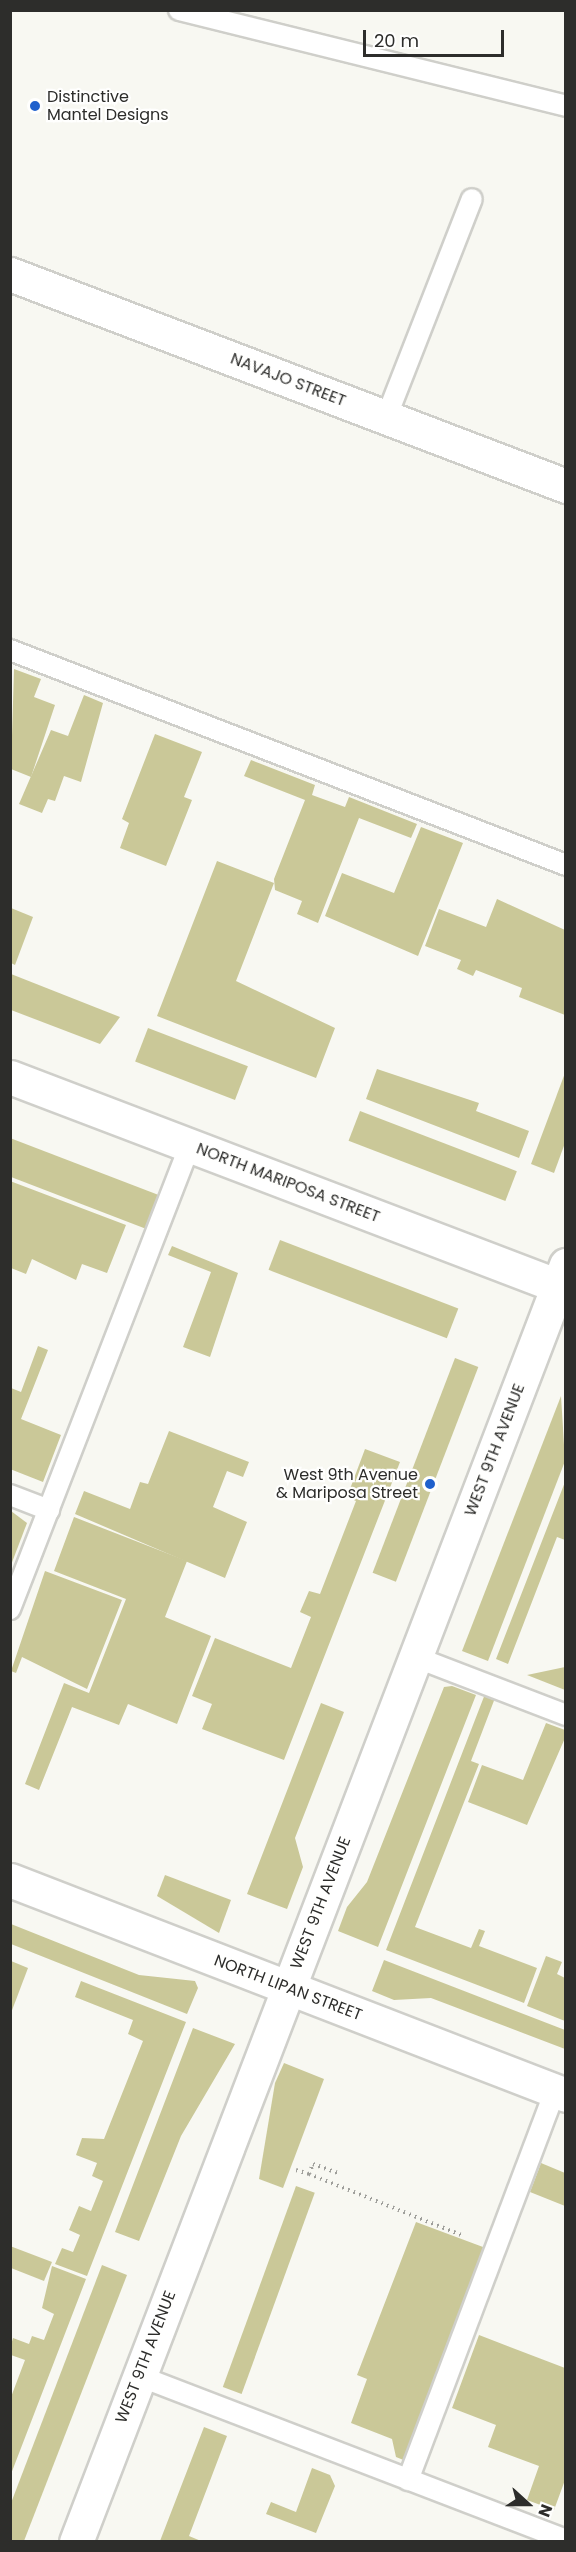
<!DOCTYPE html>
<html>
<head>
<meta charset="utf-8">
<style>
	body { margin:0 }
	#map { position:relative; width:576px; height:2552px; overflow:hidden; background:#f8f8f2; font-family:Poppins,sans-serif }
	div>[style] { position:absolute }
	.green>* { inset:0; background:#cac898; transform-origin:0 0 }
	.path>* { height:4px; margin-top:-2px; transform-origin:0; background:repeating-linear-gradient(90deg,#9f9f9b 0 1.5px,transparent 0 6px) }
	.roads { filter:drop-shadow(2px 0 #cfcfca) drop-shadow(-2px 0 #cfcfca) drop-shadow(0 2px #cfcfca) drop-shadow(0 -2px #cfcfca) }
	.lane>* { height:20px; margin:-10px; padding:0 10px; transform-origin:10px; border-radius:10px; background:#fff }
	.street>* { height:33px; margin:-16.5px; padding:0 16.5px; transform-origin:16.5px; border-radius:16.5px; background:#fff }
	.secondary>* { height:33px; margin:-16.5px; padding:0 16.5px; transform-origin:16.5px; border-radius:16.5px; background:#fff }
	.dots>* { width:16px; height:16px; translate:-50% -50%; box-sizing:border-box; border:3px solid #fffffe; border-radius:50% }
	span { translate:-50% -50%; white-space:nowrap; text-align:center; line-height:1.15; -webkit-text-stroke:4.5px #fffffe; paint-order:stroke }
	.poi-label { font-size:16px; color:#2d2d2b }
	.left { translate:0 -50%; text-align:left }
	.right { translate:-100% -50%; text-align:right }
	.street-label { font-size:16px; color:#2d2d2b }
	.frame { position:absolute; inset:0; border:12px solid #2d2d2b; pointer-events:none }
	.north { position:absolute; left:498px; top:2474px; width:60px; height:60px; -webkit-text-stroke:4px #fffffe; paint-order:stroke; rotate:111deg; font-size:16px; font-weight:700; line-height:24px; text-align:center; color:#2d2d2b }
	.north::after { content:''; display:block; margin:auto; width:21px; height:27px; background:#2d2d2b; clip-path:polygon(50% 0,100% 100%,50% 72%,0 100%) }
	.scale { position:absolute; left:363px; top:30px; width:141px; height:27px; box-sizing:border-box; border:3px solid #2d2d2b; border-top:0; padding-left:8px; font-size:18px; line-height:21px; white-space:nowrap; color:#2d2d2b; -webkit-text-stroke:4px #fffffe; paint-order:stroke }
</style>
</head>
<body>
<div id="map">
	<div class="green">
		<i style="clip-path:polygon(14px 669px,41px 679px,34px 697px,55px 705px,31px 777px,11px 769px)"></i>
		<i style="clip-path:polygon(84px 695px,103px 703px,81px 782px,64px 776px,55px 801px,48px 799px,42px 813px,19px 804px,51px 730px,68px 736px)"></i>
		<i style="clip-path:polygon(155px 734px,202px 752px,184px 797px,192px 800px,166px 866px,120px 848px,129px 823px,122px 819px)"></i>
		<i style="clip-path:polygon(251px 760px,315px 785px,312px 795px,345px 807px,349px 797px,417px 824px,411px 838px,359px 818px,318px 923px,297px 914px,302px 901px,275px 890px,274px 879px,305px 800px,244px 776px)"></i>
		<i style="clip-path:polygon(421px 827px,463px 843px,418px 956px,325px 916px,342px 873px,394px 893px)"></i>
		<i style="clip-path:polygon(217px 861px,274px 883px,236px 981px,335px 1028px,316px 1078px,157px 1016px)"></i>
		<i style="clip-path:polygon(497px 899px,565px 930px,565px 1015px,519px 997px,522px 988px,476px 970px,473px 976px,457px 969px,461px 960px,425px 946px,439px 909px,486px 927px)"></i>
		<i style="clip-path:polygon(11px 908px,33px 917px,15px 965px,11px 963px)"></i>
		<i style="clip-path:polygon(11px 974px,120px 1017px,100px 1044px,11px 1010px)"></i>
		<i style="left:148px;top:1028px;width:107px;height:36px;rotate:21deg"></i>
		<i style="clip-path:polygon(377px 1069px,479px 1103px,476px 1111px,529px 1131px,519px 1158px,366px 1099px)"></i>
		<i style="clip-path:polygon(565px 1073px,565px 1143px,554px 1173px,531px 1164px)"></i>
		<i style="left:360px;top:1111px;width:168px;height:32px;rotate:21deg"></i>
		<i style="left:10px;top:1138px;width:162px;height:36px;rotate:21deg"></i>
		<i style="clip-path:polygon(10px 1181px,126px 1225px,107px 1273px,82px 1264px,76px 1280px,32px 1259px,26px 1274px,11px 1268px)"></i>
		<i style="left:280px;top:1240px;width:191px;height:32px;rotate:21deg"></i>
		<i style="clip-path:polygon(172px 1246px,238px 1273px,210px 1357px,183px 1347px,211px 1272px,168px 1255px)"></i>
		<i style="clip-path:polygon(38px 1346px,48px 1350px,21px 1419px,61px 1435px,43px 1482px,10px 1469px,11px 1388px,21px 1392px)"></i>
		<i style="left:455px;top:1358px;width:25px;height:230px;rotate:21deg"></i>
		<i style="clip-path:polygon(561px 1396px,565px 1461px,488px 1661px,462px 1651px)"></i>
		<i style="clip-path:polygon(169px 1431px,249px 1462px,243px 1477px,227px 1471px,213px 1507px,247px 1522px,225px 1578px,75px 1514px,84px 1491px,130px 1509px,140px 1482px,148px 1484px)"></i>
		<i style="clip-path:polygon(365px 1449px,400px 1462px,284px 1760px,202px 1729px,212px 1704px,192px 1696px,215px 1638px,291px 1668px,311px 1617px,300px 1612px,309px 1591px,320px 1594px,356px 1501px,347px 1497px)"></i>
		<i style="clip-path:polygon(565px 1482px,565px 1540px,557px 1537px,508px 1664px,496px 1659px)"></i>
		<i style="clip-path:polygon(11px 1511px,27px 1523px,11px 1565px)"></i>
		<i style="clip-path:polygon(74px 1517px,187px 1561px,165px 1617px,211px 1636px,177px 1724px,128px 1704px,119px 1725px,72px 1707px,39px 1790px,25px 1784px,64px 1683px,89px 1693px,126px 1599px,54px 1571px)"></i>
		<i style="clip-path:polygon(45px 1571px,122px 1600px,87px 1689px,22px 1657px,16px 1673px,11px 1671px)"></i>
		<i style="clip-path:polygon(565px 1667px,565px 1690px,527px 1675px)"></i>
		<i style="clip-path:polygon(452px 1686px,476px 1695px,378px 1947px,338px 1931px,347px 1907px,367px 1882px,444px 1687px)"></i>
		<i style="clip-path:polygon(485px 1694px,495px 1698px,471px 1761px,479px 1764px,415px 1927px,471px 1948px,479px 1929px,485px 1931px,479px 1946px,537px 1968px,524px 2003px,386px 1950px)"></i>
		<i style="clip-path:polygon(321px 1703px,344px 1712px,295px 1838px,303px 1867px,287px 1909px,247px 1894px)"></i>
		<i style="clip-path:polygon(546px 1723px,565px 1730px,565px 1738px,527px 1825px,468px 1802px,482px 1765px,523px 1780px)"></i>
		<i style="clip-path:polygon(165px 1875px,231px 1900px,219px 1933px,157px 1896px)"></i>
		<i style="clip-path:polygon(11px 1924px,139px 1975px,195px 1981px,198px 1988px,187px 2014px,11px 1944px)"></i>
		<i style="clip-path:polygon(546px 1956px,562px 1962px,557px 1974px,565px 1978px,565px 2021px,527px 2006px)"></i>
		<i style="clip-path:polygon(384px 1960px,565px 2030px,565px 2049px,431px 1998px,394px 2000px,372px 1991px)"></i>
		<i style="clip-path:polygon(11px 1961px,28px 1968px,11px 2013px)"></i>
		<i style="clip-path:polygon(81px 1981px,186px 2022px,87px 2276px,55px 2264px,62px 2248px,73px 2252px,80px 2235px,69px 2230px,79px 2206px,91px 2211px,103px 2181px,92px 2176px,97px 2163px,76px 2155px,82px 2138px,104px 2139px,143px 2041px,128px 2034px,133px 2020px,75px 1997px)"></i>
		<i style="clip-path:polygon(193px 2028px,235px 2044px,181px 2136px,139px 2241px,115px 2232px)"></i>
		<i style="clip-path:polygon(284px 2063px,324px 2079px,283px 2188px,259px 2179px,275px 2083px)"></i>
		<i style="clip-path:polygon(541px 2163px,565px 2173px,565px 2206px,530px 2192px)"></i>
		<i style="left:296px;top:2186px;width:20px;height:214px;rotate:20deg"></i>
		<i style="clip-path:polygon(416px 2222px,491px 2250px,411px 2463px,396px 2457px,392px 2439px,351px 2423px,367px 2379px,357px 2375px)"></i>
		<i style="clip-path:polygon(10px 2246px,52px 2262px,44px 2281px,11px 2268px)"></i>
		<i style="clip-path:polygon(102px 2265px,127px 2275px,24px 2541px,11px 2541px,11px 2503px)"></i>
		<i style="clip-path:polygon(52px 2266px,86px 2279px,11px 2474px,11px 2397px,25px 2360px,11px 2355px,11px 2345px,13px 2338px,29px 2344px,32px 2336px,44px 2340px,54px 2314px,42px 2308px)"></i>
		<i style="clip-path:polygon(479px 2335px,565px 2368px,565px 2480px,554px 2510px,527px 2500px,539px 2466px,488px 2447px,496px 2425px,452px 2408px)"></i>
		<i style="clip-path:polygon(204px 2427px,227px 2436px,189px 2536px,201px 2541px,160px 2541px)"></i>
		<i style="clip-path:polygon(312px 2468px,330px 2475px,335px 2486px,316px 2533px,266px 2514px,271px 2502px,296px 2512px)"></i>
	</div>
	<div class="path">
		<i style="left:296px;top:2170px;width:14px;rotate:17deg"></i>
		<i style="left:309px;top:2174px;width:11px;rotate:-68deg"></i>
		<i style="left:313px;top:2164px;width:29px;rotate:20deg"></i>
		<i style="left:309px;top:2174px;width:167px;rotate:21.8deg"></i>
	</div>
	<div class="roads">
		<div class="lane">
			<i style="left:179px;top:10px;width:399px;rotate:13.9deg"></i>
			<i style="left:386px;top:418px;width:235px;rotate:-68.6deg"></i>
			<i style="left:10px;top:650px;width:596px;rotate:21.14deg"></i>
			<i style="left:10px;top:1495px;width:42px;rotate:21deg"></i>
			<i style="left:10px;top:1609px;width:498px;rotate:-68.8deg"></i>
			<i style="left:415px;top:1657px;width:162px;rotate:21deg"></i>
			<i style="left:139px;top:2376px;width:457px;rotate:21deg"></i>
			<i style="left:408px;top:2480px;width:416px;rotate:-69.3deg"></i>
		</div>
		<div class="street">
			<i style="left:10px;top:274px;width:595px;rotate:20.87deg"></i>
			<i style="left:10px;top:1880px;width:596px;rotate:21.14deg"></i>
			<i style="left:76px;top:2542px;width:1368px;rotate:-69.01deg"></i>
		</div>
		<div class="secondary">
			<i style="left:10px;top:1077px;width:595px;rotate:20.87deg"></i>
		</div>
	</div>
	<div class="dots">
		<i style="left:35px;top:106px;background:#1f60cc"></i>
		<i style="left:430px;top:1484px;background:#1f60cc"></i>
	</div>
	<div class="poi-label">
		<span class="left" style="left:47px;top:106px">Distinctive<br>Mantel Designs</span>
		<span class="right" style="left:418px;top:1484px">West 9th Avenue<br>&amp; Mariposa Street</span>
	</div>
	<div class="street-label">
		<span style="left:288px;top:380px;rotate:21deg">NAVAJO STREET</span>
		<span style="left:288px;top:1183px;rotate:21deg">NORTH MARIPOSA STREET</span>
		<span style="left:495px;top:1450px;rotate:-69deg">WEST 9TH AVENUE</span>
		<span style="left:321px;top:1903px;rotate:-69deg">WEST 9TH AVENUE</span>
		<span style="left:288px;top:1988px;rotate:21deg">NORTH LIPAN STREET</span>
		<span style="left:146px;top:2357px;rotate:-69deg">WEST 9TH AVENUE</span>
	</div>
	<div class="frame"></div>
	<div class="north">N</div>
	<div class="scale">20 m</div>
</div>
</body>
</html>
